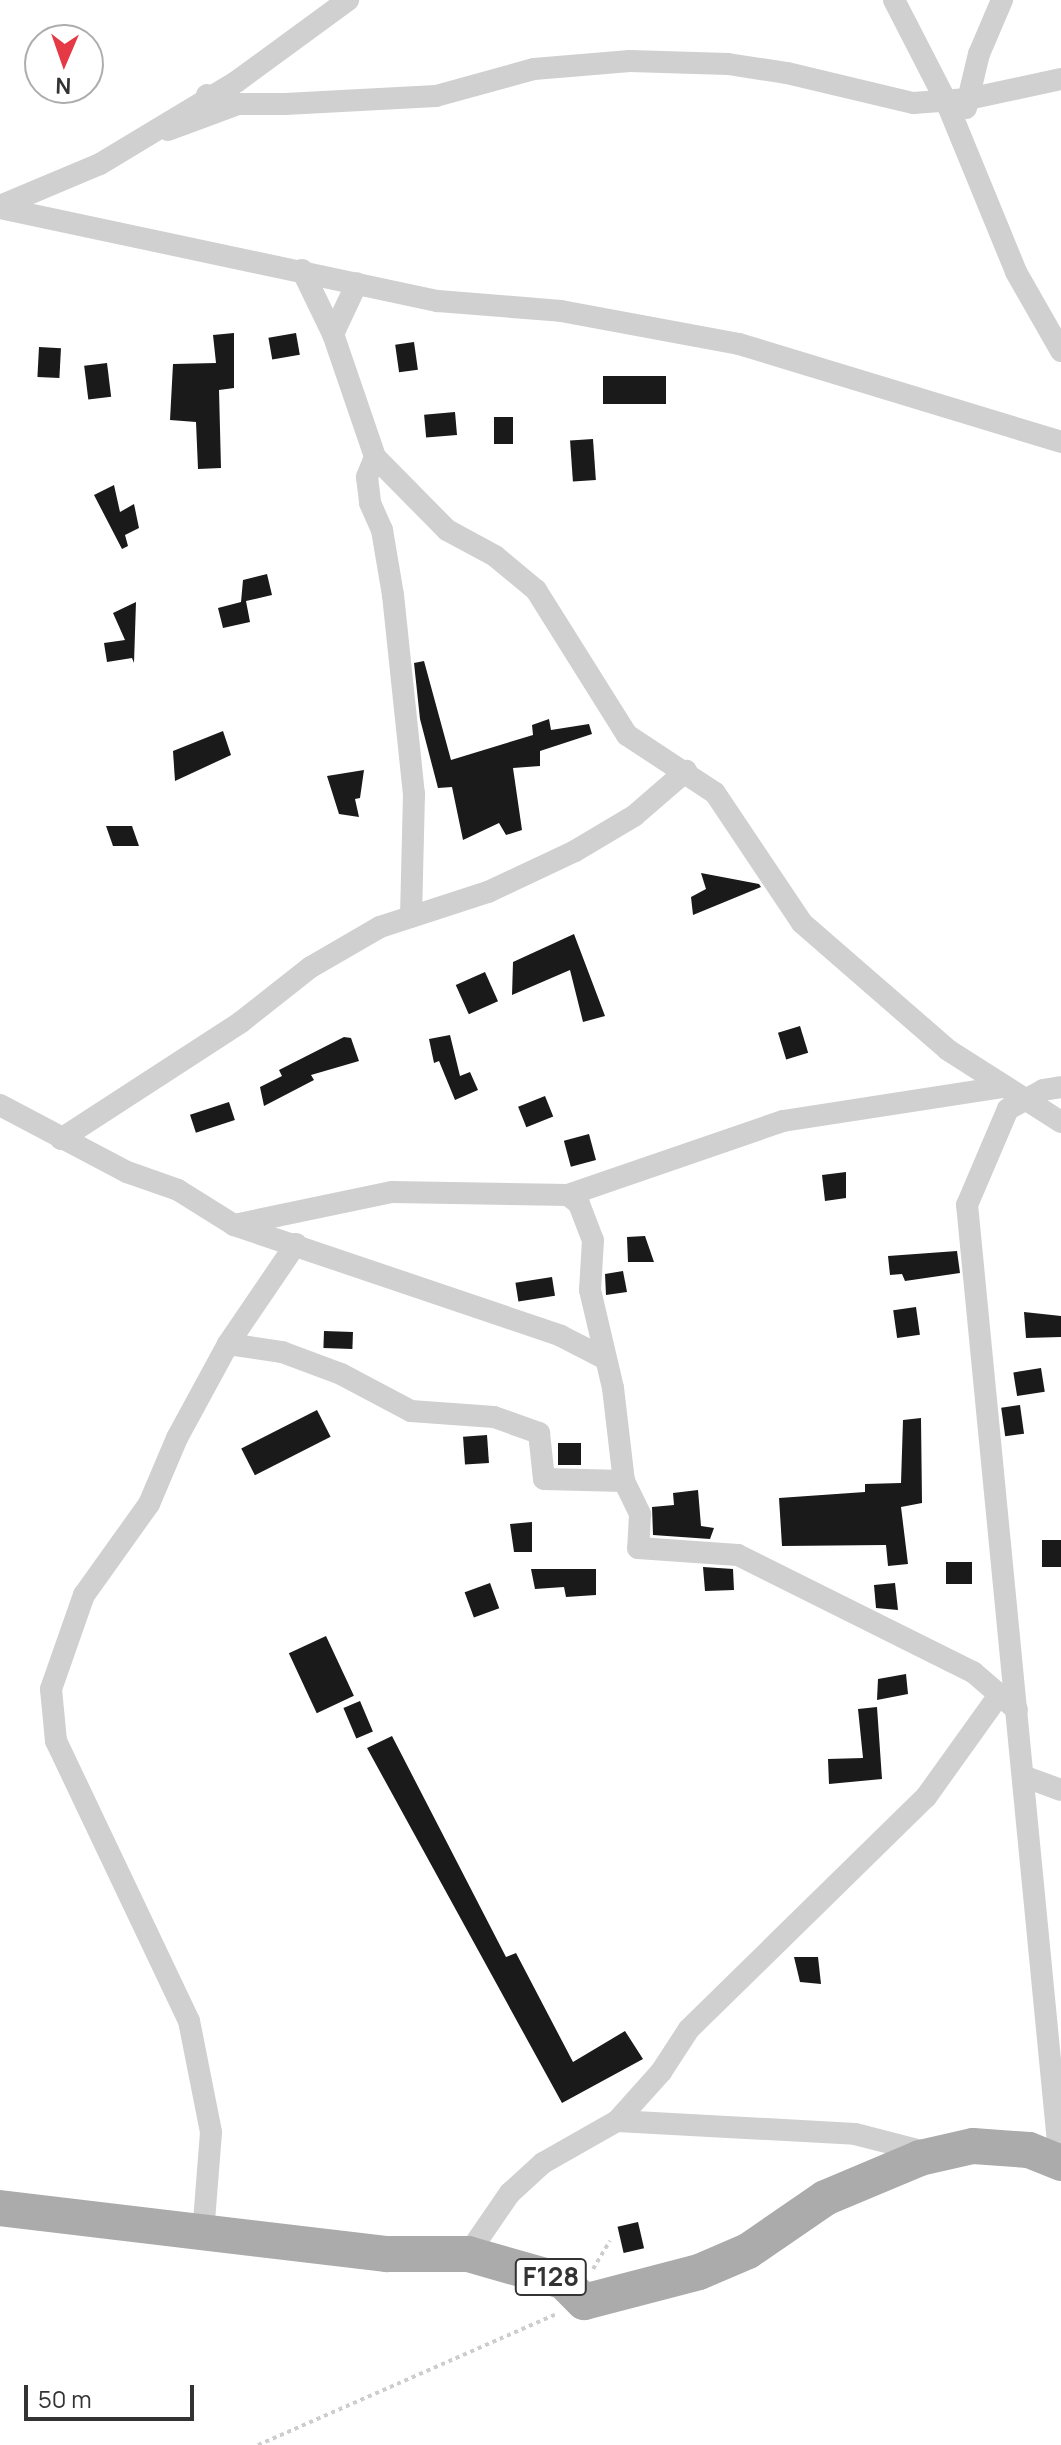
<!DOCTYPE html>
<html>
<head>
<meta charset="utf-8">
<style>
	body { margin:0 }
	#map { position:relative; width:1061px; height:2445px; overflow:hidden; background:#fff; font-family:Manrope,sans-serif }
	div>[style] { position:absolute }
	.building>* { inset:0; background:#1a1a1a; transform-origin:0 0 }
	.path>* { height:4px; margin-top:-2px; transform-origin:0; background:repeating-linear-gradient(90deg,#cdcdcd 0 4px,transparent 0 8px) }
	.street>* { height:22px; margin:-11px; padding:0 11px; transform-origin:11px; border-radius:11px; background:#d0d0d0 }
	.primary>* { height:36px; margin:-18px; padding:0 18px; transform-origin:18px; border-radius:18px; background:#ababab }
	span { translate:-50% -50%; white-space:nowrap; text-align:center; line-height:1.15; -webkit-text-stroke:8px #fff; paint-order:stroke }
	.shield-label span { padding:2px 6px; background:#fff; border:2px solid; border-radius:6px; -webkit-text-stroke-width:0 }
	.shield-label { font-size:26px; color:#333; font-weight:700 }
	.north { position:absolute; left:24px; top:24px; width:80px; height:80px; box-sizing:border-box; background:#fff; border:2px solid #adadad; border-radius:50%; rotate:182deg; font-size:22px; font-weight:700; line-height:32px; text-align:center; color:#333 }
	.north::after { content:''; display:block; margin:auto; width:28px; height:36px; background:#e63946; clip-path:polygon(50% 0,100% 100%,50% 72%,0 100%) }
	.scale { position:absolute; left:24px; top:2385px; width:170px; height:36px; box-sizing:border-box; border:4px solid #333; border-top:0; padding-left:10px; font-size:24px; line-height:28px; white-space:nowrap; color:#333; -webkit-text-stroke:6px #fff; paint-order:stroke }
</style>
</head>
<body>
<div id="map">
	<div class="building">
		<i style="clip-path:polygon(234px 333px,234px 388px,219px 390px,221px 468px,198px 469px,196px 422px,170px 420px,173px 364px,216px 363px,213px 335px)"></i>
		<i style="left:296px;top:333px;width:22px;height:28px;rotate:80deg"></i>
		<i style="left:414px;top:342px;width:28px;height:19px;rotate:82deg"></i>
		<i style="left:39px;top:347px;width:22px;height:30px;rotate:3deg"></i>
		<i style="left:107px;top:363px;width:34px;height:23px;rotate:83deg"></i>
		<i style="left:603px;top:376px;width:63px;height:28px"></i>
		<i style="left:455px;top:412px;width:23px;height:31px;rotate:85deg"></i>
		<i style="left:494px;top:417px;width:19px;height:27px"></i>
		<i style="left:593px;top:439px;width:41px;height:23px;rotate:86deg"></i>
		<i style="clip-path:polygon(114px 485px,120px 512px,134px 504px,139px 528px,125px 535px,128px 546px,122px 549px,94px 495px)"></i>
		<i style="clip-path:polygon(267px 574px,272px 595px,246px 601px,250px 622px,223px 628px,218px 608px,241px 602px,243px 580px)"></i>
		<i style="clip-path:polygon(136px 602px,134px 663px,132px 658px,107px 662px,104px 643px,125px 640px,113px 613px)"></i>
		<i style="clip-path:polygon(424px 661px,451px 760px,533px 735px,532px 725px,549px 719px,551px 730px,589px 724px,592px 734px,540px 751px,540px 766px,513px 768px,522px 830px,506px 835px,499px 823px,463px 840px,452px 787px,438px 788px,420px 719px,414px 663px)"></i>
		<i style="clip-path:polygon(223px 731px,231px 755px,175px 781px,173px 751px)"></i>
		<i style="clip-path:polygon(364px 770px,360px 798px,355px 799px,359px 817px,339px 814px,327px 776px)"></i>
		<i style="clip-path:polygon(106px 826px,132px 826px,139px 846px,113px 846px)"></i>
		<i style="clip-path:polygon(701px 873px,759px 884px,761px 887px,693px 915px,691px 897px,706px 889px)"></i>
		<i style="clip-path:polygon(574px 934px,605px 1016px,583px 1022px,570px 970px,512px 995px,513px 962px)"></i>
		<i style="left:485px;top:972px;width:32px;height:32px;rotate:66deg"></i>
		<i style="left:800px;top:1026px;width:28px;height:23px;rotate:73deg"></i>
		<i style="clip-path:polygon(450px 1035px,460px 1076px,470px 1072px,478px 1090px,455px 1100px,439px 1061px,434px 1063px,429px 1039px)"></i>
		<i style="clip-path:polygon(344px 1037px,351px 1038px,359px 1061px,311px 1075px,314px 1080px,264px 1106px,260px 1087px,282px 1076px,279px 1070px)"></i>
		<i style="left:545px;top:1096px;width:22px;height:29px;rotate:68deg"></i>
		<i style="left:229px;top:1102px;width:19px;height:41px;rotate:72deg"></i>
		<i style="left:589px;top:1134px;width:27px;height:26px;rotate:75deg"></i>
		<i style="clip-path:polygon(846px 1172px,846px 1198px,825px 1201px,822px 1175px)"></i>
		<i style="clip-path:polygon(645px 1236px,654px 1262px,628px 1262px,627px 1237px)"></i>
		<i style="clip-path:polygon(957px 1251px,960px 1273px,905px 1281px,902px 1274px,890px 1275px,888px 1256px)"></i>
		<i style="clip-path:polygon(623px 1271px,627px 1292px,606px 1295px,605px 1274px)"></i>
		<i style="left:552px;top:1277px;width:19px;height:37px;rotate:81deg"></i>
		<i style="left:916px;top:1307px;width:28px;height:23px;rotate:82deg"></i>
		<i style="clip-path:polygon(1024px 1312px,1061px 1316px,1061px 1337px,1026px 1338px)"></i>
		<i style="left:324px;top:1331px;width:29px;height:17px;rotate:2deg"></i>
		<i style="left:1041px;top:1368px;width:24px;height:28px;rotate:81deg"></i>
		<i style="left:1020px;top:1405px;width:29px;height:19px;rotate:82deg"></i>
		<i style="left:317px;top:1410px;width:30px;height:85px;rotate:63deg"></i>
		<i style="clip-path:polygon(921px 1418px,922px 1503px,901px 1507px,908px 1564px,888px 1566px,886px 1545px,782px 1546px,779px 1498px,865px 1492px,865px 1484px,901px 1483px,903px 1420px)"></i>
		<i style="left:487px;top:1435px;width:28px;height:24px;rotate:86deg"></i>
		<i style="left:558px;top:1443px;width:23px;height:22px"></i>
		<i style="clip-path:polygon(698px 1490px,701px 1526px,714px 1528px,710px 1539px,653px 1535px,652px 1507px,674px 1505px,673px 1493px)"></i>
		<i style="clip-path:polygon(532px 1522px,532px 1552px,514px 1552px,510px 1524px)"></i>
		<i style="left:1061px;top:1540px;width:27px;height:19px;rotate:90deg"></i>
		<i style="left:946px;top:1562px;width:26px;height:22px"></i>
		<i style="clip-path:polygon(703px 1567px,733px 1569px,734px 1590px,705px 1591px)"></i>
		<i style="clip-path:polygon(531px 1569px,596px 1569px,596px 1595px,566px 1597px,564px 1587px,535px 1589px)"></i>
		<i style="left:490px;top:1583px;width:27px;height:27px;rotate:70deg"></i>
		<i style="clip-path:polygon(895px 1583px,898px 1610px,876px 1608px,874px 1585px)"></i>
		<i style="left:326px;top:1636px;width:66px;height:41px;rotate:65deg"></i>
		<i style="clip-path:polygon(906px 1674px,908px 1694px,877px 1700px,878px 1679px)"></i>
		<i style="left:360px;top:1701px;width:33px;height:18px;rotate:67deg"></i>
		<i style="clip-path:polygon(877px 1707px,882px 1779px,829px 1784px,828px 1759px,863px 1758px,858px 1709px)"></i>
		<i style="clip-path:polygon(392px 1736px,506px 1957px,516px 1953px,573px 2062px,625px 2031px,643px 2059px,562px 2103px,367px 1748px)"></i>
		<i style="clip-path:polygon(794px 1957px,818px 1957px,821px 1984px,800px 1982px)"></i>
		<i style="left:638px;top:2222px;width:27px;height:21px;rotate:77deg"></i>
	</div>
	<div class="path">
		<i style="left:593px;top:2269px;width:33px;rotate:-59deg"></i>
		<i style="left:258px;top:2445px;width:326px;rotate:-23.7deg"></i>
	</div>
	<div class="street">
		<i style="left:894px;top:0;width:114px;rotate:62.8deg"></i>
		<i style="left:946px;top:101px;width:185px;rotate:67.7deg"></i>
		<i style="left:1016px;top:272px;width:91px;rotate:60.3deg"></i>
		<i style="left:207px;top:95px;width:32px;rotate:16deg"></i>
		<i style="left:238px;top:104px;width:47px"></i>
		<i style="left:285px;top:104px;width:151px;rotate:-3deg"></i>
		<i style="left:436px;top:96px;width:102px;rotate:-15.4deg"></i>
		<i style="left:534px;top:69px;width:96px;rotate:-4.8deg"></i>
		<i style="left:630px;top:61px;width:98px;rotate:1.8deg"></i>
		<i style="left:728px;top:64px;width:60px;rotate:8.7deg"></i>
		<i style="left:787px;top:73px;width:130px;rotate:13.4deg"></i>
		<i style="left:913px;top:103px;width:55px;rotate:-4.2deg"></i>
		<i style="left:968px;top:99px;width:95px;rotate:-12.1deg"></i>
		<i style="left:966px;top:108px;width:56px;rotate:-76.5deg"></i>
		<i style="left:979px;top:54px;width:59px;rotate:-66.9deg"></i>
		<i style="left:168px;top:130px;width:75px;rotate:-20.4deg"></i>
		<i style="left:0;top:206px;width:108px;rotate:-22.8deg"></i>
		<i style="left:100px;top:164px;width:159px;rotate:-31.1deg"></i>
		<i style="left:236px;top:82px;width:139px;rotate:-36.2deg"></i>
		<i style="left:0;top:208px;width:448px;rotate:12deg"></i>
		<i style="left:438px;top:301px;width:123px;rotate:4.6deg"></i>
		<i style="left:561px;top:311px;width:181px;rotate:10.5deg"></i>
		<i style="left:739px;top:344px;width:337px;rotate:16.9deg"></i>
		<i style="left:302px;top:270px;width:71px;rotate:64.2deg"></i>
		<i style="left:333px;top:334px;width:130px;rotate:71.1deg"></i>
		<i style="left:375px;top:457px;width:103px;rotate:45.4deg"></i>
		<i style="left:447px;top:530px;width:55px;rotate:28.4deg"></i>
		<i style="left:495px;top:556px;width:53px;rotate:39.7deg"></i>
		<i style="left:536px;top:590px;width:171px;rotate:57.9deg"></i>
		<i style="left:627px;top:735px;width:105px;rotate:33.4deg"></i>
		<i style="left:715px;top:793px;width:156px;rotate:56.2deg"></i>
		<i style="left:802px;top:923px;width:194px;rotate:41deg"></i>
		<i style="left:948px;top:1050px;width:134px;rotate:32.5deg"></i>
		<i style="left:333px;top:334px;width:56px;rotate:-64.8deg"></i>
		<i style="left:375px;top:457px;width:22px;rotate:112deg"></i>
		<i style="left:367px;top:477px;width:26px;rotate:83deg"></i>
		<i style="left:370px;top:503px;width:30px;rotate:66deg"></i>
		<i style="left:382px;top:530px;width:66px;rotate:80.4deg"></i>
		<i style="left:393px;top:595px;width:200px;rotate:84deg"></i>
		<i style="left:414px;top:794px;width:123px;rotate:91.4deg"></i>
		<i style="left:0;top:1105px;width:144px;rotate:27.8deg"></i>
		<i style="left:127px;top:1172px;width:54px;rotate:19.4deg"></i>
		<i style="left:178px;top:1190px;width:66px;rotate:32deg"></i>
		<i style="left:234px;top:1225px;width:345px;rotate:18.7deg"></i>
		<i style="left:561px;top:1336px;width:48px;rotate:27.1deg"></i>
		<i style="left:61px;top:1139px;width:215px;rotate:-33deg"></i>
		<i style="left:241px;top:1022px;width:89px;rotate:-38.2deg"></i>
		<i style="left:311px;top:967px;width:80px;rotate:-30.1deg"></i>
		<i style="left:380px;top:927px;width:114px;rotate:-18deg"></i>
		<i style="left:488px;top:892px;width:96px;rotate:-25.2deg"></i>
		<i style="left:575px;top:851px;width:69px;rotate:-30.7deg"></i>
		<i style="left:634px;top:816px;width:69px;rotate:-40.9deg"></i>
		<i style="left:568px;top:1195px;width:14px;rotate:39deg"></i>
		<i style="left:579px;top:1204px;width:39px;rotate:69deg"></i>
		<i style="left:593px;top:1240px;width:50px;rotate:93.4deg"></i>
		<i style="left:590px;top:1290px;width:101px;rotate:76.8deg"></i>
		<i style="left:613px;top:1388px;width:94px;rotate:83.3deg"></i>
		<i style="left:624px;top:1481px;width:37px;rotate:64deg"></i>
		<i style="left:640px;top:1514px;width:34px;rotate:93deg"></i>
		<i style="left:638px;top:1548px;width:100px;rotate:4deg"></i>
		<i style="left:738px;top:1555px;width:263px;rotate:26.5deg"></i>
		<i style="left:973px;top:1672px;width:58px;rotate:40.8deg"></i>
		<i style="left:234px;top:1225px;width:161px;rotate:-11.8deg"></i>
		<i style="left:392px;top:1192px;width:176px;rotate:1deg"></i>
		<i style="left:568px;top:1195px;width:227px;rotate:-19deg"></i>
		<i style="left:783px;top:1121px;width:223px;rotate:-8.8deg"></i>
		<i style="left:228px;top:1344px;width:55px;rotate:8.4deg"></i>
		<i style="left:282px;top:1352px;width:63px;rotate:20.4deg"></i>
		<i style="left:341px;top:1374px;width:79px;rotate:27.9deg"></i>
		<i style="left:411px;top:1411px;width:83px;rotate:4.1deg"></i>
		<i style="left:494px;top:1417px;width:48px;rotate:19.6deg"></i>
		<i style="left:539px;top:1433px;width:46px;rotate:83.8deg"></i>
		<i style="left:544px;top:1479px;width:80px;rotate:1.4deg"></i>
		<i style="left:1023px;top:1776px;width:40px;rotate:20.2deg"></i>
		<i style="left:617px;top:2121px;width:238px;rotate:3.1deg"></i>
		<i style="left:855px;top:2134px;width:76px;rotate:14.4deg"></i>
		<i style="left:1060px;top:2163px;width:963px;rotate:-95.54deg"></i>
		<i style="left:967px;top:1205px;width:104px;rotate:-66.9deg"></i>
		<i style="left:1008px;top:1109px;width:40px;rotate:-28deg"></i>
		<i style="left:1043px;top:1090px;width:18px;rotate:-9deg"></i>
		<i style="left:203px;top:2234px;width:102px;rotate:-85.5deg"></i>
		<i style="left:211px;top:2132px;width:113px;rotate:-101.2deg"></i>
		<i style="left:189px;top:2021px;width:310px;rotate:-115.4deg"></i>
		<i style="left:56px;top:1741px;width:52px;rotate:-95.5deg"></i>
		<i style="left:51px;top:1689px;width:100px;rotate:-70.7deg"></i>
		<i style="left:84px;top:1595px;width:112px;rotate:-54.5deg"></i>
		<i style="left:149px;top:1504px;width:72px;rotate:-67deg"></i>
		<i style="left:177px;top:1438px;width:107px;rotate:-61.5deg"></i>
		<i style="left:228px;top:1344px;width:121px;rotate:-55.8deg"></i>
		<i style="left:468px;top:2254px;width:74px;rotate:-55.5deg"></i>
		<i style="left:510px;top:2193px;width:45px;rotate:-42.3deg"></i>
		<i style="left:543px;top:2163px;width:85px;rotate:-29.6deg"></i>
		<i style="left:617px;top:2121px;width:66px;rotate:-48.1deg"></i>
		<i style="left:661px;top:2072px;width:51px;rotate:-56.9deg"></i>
		<i style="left:689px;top:2029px;width:332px;rotate:-44.4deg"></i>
		<i style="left:926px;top:1797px;width:125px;rotate:-54.4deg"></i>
	</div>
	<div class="primary">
		<i style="left:0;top:2208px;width:390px;rotate:6.8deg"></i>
		<i style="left:387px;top:2254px;width:81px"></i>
		<i style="left:468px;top:2254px;width:99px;rotate:15.9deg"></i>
		<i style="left:563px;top:2281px;width:30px;rotate:45deg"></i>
		<i style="left:584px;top:2302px;width:119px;rotate:-14.6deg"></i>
		<i style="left:699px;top:2272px;width:53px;rotate:-23.2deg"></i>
		<i style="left:748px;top:2251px;width:93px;rotate:-34.5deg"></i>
		<i style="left:825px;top:2198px;width:103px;rotate:-22.8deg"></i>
		<i style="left:920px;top:2158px;width:54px;rotate:-12.8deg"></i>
		<i style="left:973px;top:2146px;width:56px;rotate:4.1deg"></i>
		<i style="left:1029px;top:2150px;width:35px;rotate:22deg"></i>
	</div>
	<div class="shield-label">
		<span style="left:551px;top:2277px">F128</span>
	</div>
	<div class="north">N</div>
	<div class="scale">50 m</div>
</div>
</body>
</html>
